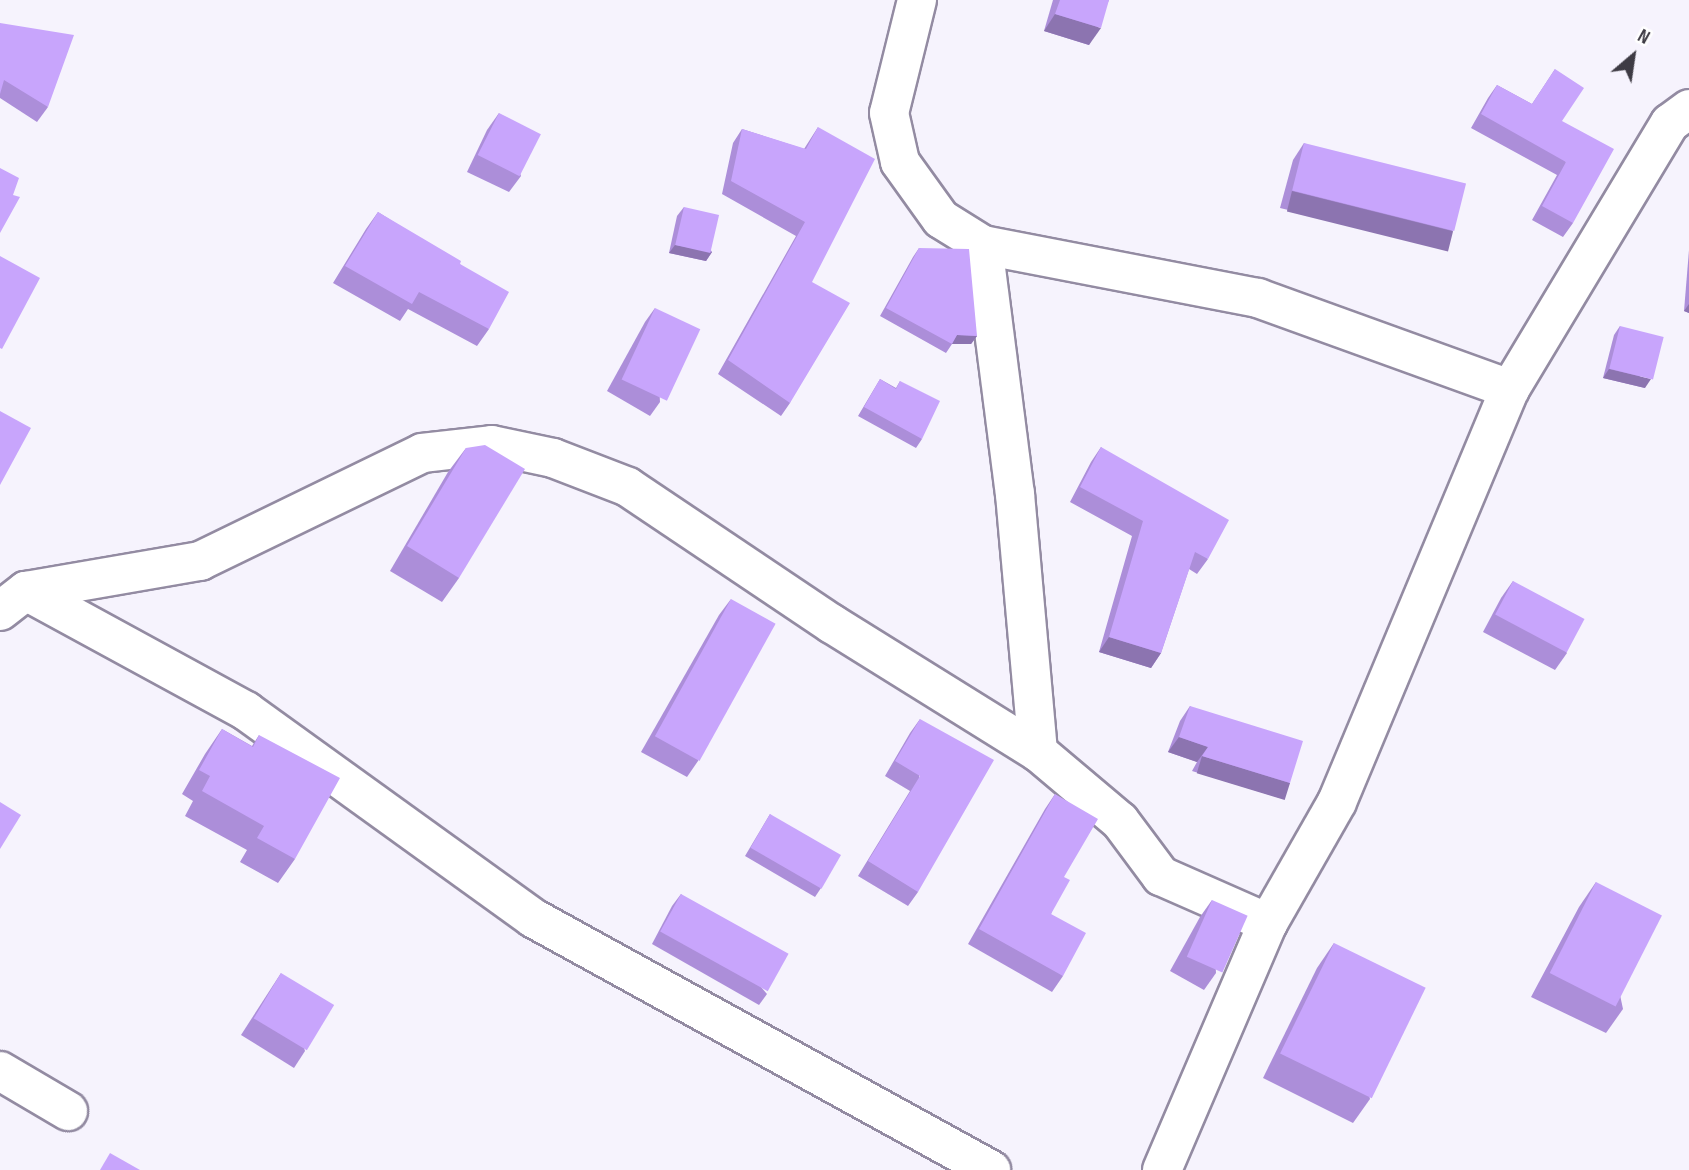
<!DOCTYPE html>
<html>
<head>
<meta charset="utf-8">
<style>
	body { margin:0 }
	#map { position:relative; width:1689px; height:1170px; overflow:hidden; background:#f6f3fd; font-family:"Sofia Sans Condensed",sans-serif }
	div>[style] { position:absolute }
	.roads { filter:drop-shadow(2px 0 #938ba2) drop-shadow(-2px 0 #938ba2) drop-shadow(0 2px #938ba2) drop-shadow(0 -2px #938ba2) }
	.minor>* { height:38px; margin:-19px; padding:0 19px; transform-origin:19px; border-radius:19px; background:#fff }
	.wall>* { inset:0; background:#ac8ed9 }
	.shaded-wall>* { inset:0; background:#8c74b0; transform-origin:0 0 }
	.building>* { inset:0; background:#c8a5fc; transform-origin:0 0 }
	span { translate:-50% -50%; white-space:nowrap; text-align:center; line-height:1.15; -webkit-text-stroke:5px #fff; paint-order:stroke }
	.north { position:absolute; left:1598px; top:21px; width:70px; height:70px; -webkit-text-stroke:5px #fff; paint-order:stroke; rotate:29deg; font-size:19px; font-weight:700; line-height:28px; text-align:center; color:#3e3b44 }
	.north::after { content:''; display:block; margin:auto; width:24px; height:32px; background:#3e3b44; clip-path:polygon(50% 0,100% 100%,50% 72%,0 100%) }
</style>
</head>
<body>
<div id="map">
	<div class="roads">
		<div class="minor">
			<i style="left:917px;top:0;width:116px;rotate:103.9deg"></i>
			<i style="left:889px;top:113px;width:50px;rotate:77.3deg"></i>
			<i style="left:900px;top:162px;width:70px;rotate:54.3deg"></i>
			<i style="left:941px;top:219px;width:49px;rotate:31.8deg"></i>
			<i style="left:983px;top:245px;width:251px;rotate:82.7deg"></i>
			<i style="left:1015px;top:494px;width:259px;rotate:84.9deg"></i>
			<i style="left:983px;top:245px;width:280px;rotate:10.9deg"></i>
			<i style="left:1258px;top:298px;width:268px;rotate:19.9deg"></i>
			<i style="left:26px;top:591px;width:251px;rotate:28.6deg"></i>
			<i style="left:246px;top:711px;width:354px;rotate:35.8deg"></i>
			<i style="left:533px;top:918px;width:523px;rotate:28.82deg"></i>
			<i style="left:0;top:611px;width:33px;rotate:-38deg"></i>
			<i style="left:26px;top:591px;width:177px;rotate:-9.8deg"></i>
			<i style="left:200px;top:561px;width:247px;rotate:-25.9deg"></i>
			<i style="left:422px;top:453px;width:70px;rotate:-6.5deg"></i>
			<i style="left:492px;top:445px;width:62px;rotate:12deg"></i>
			<i style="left:553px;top:458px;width:80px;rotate:21.1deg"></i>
			<i style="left:628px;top:487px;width:246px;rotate:33.9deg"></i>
			<i style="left:832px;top:624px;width:243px;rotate:31.9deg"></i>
			<i style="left:1038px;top:752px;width:107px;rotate:40.1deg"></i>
			<i style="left:1120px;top:821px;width:69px;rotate:53.3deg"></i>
			<i style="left:1161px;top:876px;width:117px;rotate:23.7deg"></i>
			<i style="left:0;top:1071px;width:79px;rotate:30.5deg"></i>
			<i style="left:1162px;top:1170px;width:269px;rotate:-66.8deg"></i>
			<i style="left:1268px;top:923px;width:139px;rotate:-60.3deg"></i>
			<i style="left:1337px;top:802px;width:448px;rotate:-67.3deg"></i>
			<i style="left:1510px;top:389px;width:310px;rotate:-59deg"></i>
			<i style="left:1670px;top:123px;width:24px;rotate:-36deg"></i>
		</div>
	</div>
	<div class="wall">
		<i style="clip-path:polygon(1053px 0,1109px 0,1089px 45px,1044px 31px)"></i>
		<i style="clip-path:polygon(0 23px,48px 107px,37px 122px,0 98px)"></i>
		<i style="clip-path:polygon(1555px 69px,1573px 223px,1563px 237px,1532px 220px,1557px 175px,1471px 128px,1488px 98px,1497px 85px,1532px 104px)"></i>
		<i style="clip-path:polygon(499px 113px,521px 176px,509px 192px,467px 172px,487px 130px)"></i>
		<i style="clip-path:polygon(818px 127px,812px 282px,790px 403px,781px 416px,718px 374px,796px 236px,722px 194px,733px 143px,742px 129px,804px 149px)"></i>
		<i style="clip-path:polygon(1304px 143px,1453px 230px,1441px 247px,1280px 208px,1293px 160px)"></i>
		<i style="clip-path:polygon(684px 207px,712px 252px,706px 261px,669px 253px,677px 216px)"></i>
		<i style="clip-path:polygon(378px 212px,460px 264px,489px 329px,477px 346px,408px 309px,400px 321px,333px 283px,366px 229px)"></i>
		<i style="clip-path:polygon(919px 248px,977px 336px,971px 344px,952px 344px,946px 353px,880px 316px,913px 257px)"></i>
		<i style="clip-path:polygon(1689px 250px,1689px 313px,1684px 311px)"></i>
		<i style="clip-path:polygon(655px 308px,660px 402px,650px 416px,607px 391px,645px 322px)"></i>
		<i style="clip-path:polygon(1620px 326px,1645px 388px,1603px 378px,1614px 335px)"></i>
		<i style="clip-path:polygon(880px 379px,896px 388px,900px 381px,922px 439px,916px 448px,858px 416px)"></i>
		<i style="clip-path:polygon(1101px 447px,1208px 559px,1197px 574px,1189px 569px,1161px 653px,1151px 668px,1099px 652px,1132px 536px,1070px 502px,1091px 462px)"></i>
		<i style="clip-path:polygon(466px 448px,459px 578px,442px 602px,390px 571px,448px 472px)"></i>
		<i style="clip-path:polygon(1513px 581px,1567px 653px,1555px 670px,1483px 632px,1501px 598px)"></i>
		<i style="clip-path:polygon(731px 599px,698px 761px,687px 777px,641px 752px,719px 615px)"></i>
		<i style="clip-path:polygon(1190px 706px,1290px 783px,1280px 798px,1192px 771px,1197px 762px,1168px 752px,1180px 721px)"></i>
		<i style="clip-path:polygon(920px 719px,918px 892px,908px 906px,858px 876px,910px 791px,885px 776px,910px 733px)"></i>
		<i style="clip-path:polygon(222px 729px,252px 746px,259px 735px,295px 859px,278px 883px,240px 862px,247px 850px,185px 816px,193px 801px,182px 794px,205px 754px)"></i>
		<i style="clip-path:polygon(1055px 794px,1064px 877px,1051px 914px,1063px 976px,1052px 992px,968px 944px,1045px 809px)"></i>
		<i style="clip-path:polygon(770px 814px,821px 888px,815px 897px,745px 856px)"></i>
		<i style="clip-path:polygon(1596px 882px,1623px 1009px,1606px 1033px,1531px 997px,1579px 907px)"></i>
		<i style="clip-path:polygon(681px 894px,767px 994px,759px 1005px,652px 944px,672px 906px)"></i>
		<i style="clip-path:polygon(1212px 900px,1216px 973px,1204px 990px,1170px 971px,1200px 917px)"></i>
		<i style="clip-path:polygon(1334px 943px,1370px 1099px,1353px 1123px,1263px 1078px,1317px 968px)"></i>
		<i style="clip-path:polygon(281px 973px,305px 1051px,294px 1068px,241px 1035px)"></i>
	</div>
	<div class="shaded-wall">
		<i style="clip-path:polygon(1055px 14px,1101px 28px,1089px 45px,1044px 31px)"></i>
		<i style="left:1292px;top:191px;width:166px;height:21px;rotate:14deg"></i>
		<i style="clip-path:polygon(675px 245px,712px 252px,706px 261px,669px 253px)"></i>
		<i style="clip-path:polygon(1689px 304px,1689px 313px,1684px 311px)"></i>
		<i style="clip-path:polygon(957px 335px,977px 336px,971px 344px,951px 344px)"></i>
		<i style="clip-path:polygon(1609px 369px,1651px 379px,1645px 388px,1603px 378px)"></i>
		<i style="clip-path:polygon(1109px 637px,1161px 653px,1151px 668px,1099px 652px)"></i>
		<i style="clip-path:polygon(1179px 737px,1208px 747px,1197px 762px,1168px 752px)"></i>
		<i style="left:1202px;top:756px;width:92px;height:18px;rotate:17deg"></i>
	</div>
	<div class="building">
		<i style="clip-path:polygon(1060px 0,1109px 0,1101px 28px,1055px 14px)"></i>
		<i style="clip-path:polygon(0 23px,74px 35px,48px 107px,4px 80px,0 94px)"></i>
		<i style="clip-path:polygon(1555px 69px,1584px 88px,1562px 121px,1614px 149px,1573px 223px,1542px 206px,1566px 162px,1481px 114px,1497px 85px,1532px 104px)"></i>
		<i style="left:499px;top:113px;width:47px;height:47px;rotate:27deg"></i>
		<i style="clip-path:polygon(818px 127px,875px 159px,812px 282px,850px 303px,790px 403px,728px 360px,805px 222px,731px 181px,742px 129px,806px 149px)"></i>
		<i style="left:1304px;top:143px;width:167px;height:49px;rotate:14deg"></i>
		<i style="clip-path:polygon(0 168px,19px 178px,13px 195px,20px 197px,0 233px)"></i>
		<i style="left:684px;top:207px;width:36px;height:39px;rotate:13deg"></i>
		<i style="clip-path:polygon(378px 212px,461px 261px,460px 264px,509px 292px,489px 329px,419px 292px,412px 304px,345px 266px)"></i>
		<i style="clip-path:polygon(919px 248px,969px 249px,977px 336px,957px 335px,952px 344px,886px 308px)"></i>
		<i style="clip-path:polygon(0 256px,40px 278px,2px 349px,0 348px)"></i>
		<i style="left:655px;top:308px;width:50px;height:79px;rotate:25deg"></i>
		<i style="left:1620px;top:326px;width:45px;height:44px;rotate:14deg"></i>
		<i style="clip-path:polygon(880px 379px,896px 389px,900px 381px,940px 401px,922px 439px,864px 407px)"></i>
		<i style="clip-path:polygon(0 411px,31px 428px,0 485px)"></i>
		<i style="clip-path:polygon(485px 445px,525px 469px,459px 578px,407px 546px,466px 448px)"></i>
		<i style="clip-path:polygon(1101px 447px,1229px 520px,1208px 559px,1195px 552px,1161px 653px,1109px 637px,1143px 521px,1080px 487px)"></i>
		<i style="left:1513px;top:581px;width:81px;height:38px;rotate:28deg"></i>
		<i style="left:731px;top:599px;width:51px;height:157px;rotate:29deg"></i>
		<i style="clip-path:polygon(1190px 706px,1303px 741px,1290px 783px,1202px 756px,1208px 747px,1179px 737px)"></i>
		<i style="clip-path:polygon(920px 719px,994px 760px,918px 892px,868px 861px,920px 776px,895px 761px)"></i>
		<i style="clip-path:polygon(222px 729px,253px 747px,259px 735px,340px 778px,295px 859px,257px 838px,264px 826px,202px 791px,210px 776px,199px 770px)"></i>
		<i style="clip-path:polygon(1055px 794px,1098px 819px,1064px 877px,1070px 880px,1051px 914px,1086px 933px,1063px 976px,979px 929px)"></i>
		<i style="clip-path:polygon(0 802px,21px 815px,0 849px)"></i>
		<i style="left:770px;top:814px;width:82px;height:39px;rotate:30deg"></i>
		<i style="left:1596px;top:882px;width:74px;height:102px;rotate:27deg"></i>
		<i style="left:681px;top:894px;width:123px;height:43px;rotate:29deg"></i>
		<i style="left:1212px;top:900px;width:39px;height:62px;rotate:24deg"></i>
		<i style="left:1334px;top:943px;width:102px;height:123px;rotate:26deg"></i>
		<i style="left:281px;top:973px;width:62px;height:53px;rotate:31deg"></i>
		<i style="clip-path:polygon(110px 1153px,140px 1170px,100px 1170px)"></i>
	</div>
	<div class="north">N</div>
</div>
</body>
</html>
